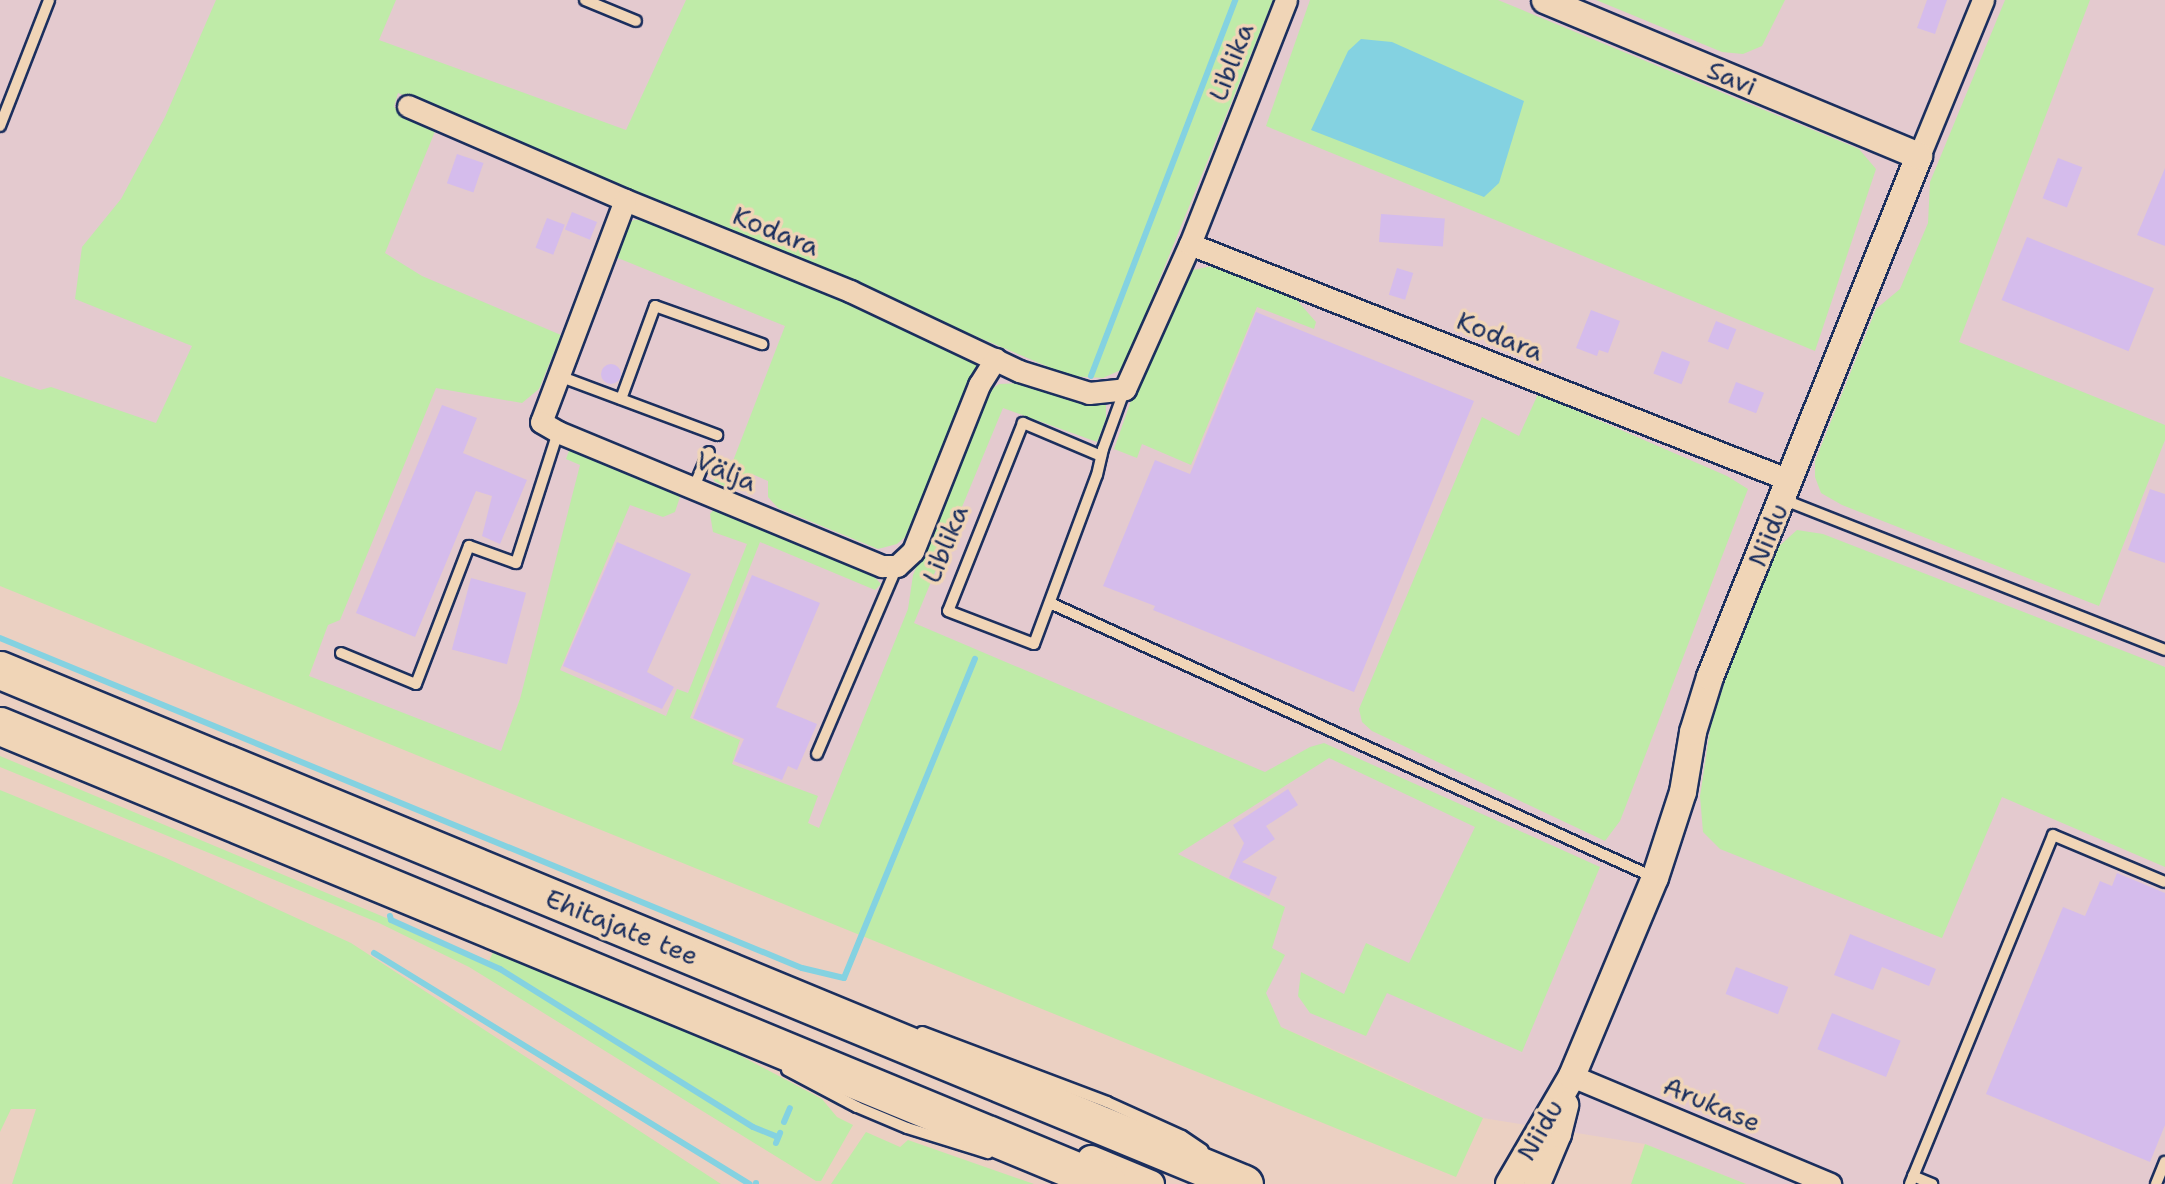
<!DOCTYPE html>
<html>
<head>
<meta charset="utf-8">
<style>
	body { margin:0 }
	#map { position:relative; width:2165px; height:1184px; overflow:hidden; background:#ebd0c2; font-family:"Shantell Sans",sans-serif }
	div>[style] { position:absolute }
	.built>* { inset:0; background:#e4cacf }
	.green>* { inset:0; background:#bfeba8 }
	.water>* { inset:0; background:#84d2e1 }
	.stream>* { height:6px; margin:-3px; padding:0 3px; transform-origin:3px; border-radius:3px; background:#84d2e1 }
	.building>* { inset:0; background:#d5bcec; transform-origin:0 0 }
	.round { border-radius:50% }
	.roads { filter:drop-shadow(2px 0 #1b2f5e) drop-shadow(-2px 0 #1b2f5e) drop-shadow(0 2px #1b2f5e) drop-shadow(0 -2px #1b2f5e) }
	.service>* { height:10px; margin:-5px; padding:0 5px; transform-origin:5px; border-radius:5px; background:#f0d5b7 }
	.minor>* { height:21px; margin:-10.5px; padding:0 10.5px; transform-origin:10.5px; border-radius:10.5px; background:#f0d5b7 }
	.tertiary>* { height:26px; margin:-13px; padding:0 13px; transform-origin:13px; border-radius:13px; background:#f0d5b7 }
	.trunk>* { height:37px; margin:-18.5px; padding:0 18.5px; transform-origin:18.5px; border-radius:18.5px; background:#f0d5b7 }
	span { translate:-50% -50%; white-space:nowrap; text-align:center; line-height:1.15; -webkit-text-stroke:7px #f0d5b7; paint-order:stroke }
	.street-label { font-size:26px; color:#1b2f5e }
</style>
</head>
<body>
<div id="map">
	<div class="built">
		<i style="clip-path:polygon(0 0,2165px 0,2165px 1184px,1746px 1184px,1645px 1144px,1483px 1118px,1360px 1061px,520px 699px,501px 752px,309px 677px,327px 624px,0 495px)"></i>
	</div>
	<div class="green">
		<i style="clip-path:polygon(216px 0,396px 0,379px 40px,626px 130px,686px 0,1273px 0,1123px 369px,1103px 378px,1070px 376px,398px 93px,394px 107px,436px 129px,385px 253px,422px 276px,561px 335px,539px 389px,522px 403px,436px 388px,340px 620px,328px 625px,309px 676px,501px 751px,520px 699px,580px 465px,566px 459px,569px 451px,575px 449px,681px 494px,675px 512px,663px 517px,630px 505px,560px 670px,666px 716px,677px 689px,688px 693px,747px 544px,713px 532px,710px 514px,718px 505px,869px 571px,881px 584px,875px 590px,760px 542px,690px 718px,740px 740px,732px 764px,818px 796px,808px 823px,819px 828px,908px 609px,913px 575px,989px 391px,999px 384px,1028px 383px,1069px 400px,1106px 405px,1106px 419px,1097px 442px,1003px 408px,914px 623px,1265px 772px,1310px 747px,1324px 743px,1600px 867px,1522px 1052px,1387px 993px,1366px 1036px,1310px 1013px,1298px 996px,1301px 972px,1344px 994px,1366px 943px,1409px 963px,1475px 827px,1329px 758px,1178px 854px,1285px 907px,1272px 948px,1285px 955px,1266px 993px,1281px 1027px,1483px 1118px,1456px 1177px,0 586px,0 376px,40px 390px,51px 387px,156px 423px,192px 346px,75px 299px,82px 247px,121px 199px,165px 117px)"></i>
		<i style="clip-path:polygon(1310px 0,1498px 0,1859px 149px,1876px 169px,1815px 351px,1266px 126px)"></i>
		<i style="clip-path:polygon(1596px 0,1785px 0,1762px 46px,1743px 54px,1722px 52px)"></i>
		<i style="clip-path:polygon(2005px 0,2090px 0,1959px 342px,2165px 425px,2165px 440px,2099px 606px,1842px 505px,1821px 493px,1815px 477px,1815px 461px,1876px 309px,1900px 289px,1928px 223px,1930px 182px)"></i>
		<i style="clip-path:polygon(653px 219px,975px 354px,979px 364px,905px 537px,897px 544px,878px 549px,778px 508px,768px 497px,768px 481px,752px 474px,745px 485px,731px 490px,714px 481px,711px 467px,714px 456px,733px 461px,785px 326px,613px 256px,625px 224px,634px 220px)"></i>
		<i style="clip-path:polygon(1212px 266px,1295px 298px,1316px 322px,1314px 329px,1257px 307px,1191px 465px,1142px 444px,1137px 458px,1114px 449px,1134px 392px,1184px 283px,1193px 270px)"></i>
		<i style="clip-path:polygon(1538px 394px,1727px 476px,1748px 489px,1620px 821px,1605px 841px,1372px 731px,1362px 722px,1359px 709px,1482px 417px,1519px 436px)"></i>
		<i style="clip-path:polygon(1797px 530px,1823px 534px,2165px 667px,2165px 867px,2002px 797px,1942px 938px,1720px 849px,1703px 832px,1700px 796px,1711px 723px,1747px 616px,1777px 548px)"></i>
		<i style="clip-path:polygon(0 756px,489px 961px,494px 950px,728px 1049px,822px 1099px,837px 1117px,853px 1125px,821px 1181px,816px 1181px,469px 967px,379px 923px,0 767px)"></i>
		<i style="clip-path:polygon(0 790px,166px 858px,351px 943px,721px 1184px,12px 1184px,36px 1109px,11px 1109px,0 1132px)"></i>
		<i style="clip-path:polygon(866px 1132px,900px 1147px,908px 1140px,1034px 1184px,831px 1184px)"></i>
		<i style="clip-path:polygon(1645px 1144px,1746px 1184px,1631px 1184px)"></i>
	</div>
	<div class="water">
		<i style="clip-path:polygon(1361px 39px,1392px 42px,1524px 101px,1499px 183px,1484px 197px,1311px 130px,1348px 51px)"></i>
	</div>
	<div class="stream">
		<i style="left:1091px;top:376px;width:403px;rotate:-69deg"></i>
		<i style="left:0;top:638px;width:867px;rotate:22.37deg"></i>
		<i style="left:802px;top:968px;width:43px;rotate:13.4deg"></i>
		<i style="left:844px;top:978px;width:345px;rotate:-67.7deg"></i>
		<i style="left:390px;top:916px;width:4px;rotate:76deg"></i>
		<i style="left:391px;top:920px;width:120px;rotate:24.2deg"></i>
		<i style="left:500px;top:969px;width:298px;rotate:32deg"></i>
		<i style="left:753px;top:1127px;width:27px;rotate:22deg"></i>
		<i style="left:374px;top:953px;width:441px;rotate:31.6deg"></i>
		<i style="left:784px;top:1122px;width:15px;rotate:-67deg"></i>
		<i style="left:776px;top:1143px;width:11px;rotate:-68deg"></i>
		<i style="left:756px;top:1184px;width:1px;rotate:-90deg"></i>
	</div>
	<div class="building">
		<i style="clip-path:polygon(1927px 0,1947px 0,1935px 34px,1917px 28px)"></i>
		<i style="left:457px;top:154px;width:28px;height:31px;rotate:19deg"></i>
		<i style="left:2058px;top:158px;width:26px;height:43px;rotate:21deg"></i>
		<i style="clip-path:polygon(2165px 168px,2165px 246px,2137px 235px)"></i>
		<i style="left:572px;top:212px;width:27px;height:19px;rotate:22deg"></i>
		<i style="left:1381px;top:214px;width:64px;height:28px;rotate:4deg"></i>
		<i style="left:547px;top:218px;width:19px;height:32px;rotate:21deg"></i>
		<i style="left:2027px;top:237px;width:137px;height:68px;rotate:22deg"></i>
		<i style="left:1397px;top:268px;width:17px;height:28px;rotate:17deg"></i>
		<i style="clip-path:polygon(1591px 310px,1620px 321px,1608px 353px,1599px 350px,1597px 356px,1576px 348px)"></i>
		<i style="clip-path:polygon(1256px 312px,1474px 401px,1354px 692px,1153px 610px,1155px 606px,1103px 586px,1155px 460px,1190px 474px)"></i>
		<i style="left:1716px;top:321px;width:22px;height:22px;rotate:22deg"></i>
		<i style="left:1662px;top:351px;width:30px;height:24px;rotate:21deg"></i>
		<i class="round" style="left:601px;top:364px;width:20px;height:20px"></i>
		<i style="left:1736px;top:382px;width:30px;height:22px;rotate:21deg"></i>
		<i style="clip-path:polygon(442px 405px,477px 418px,463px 453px,527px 480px,500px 544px,482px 536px,492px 496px,476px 491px,415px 637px,356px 613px)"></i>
		<i style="clip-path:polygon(2150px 489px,2165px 494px,2165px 563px,2128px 550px)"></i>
		<i style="clip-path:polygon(617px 542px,691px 574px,647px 672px,674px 687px,662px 709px,563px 666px)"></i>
		<i style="clip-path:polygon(752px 575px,820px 603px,776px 707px,817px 724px,797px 770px,788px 766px,782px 780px,734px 761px,744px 739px,693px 718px)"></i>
		<i style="left:471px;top:578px;width:57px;height:74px;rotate:15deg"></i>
		<i style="clip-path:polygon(1288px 789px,1298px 805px,1266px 826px,1275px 839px,1242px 862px,1277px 877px,1269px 896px,1229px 878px,1244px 843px,1233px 825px)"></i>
		<i style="clip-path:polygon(2117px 873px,2165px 893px,2165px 1125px,2150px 1162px,1986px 1094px,2063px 907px,2085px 916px,2100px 881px,2112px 886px)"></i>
		<i style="clip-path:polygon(1850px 934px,1936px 969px,1929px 986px,1882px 967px,1873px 990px,1834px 975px)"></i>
		<i style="left:1736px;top:967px;width:56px;height:29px;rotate:21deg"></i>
		<i style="left:1832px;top:1013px;width:74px;height:39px;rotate:22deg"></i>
	</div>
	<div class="roads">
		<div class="service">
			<i style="left:585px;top:0;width:55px;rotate:22.4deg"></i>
			<i style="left:0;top:126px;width:135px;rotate:-68.7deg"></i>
			<i style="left:559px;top:376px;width:169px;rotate:20.5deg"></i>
			<i style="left:621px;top:399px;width:99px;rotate:-69.9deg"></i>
			<i style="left:655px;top:306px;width:114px;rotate:19.6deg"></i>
			<i style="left:1101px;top:456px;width:85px;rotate:-157.1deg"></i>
			<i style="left:1023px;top:423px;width:202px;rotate:111.7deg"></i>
			<i style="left:948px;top:611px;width:92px;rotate:21deg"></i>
			<i style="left:1034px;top:644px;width:180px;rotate:-69.6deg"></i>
			<i style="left:1097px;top:475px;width:27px;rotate:-77deg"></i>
			<i style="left:1103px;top:449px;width:64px;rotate:-69.9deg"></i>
			<i style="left:694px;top:487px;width:38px;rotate:-67deg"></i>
			<i style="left:1782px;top:499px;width:412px;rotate:21.5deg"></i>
			<i style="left:1050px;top:603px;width:665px;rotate:24.44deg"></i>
			<i style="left:341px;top:653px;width:81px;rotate:22.5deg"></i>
			<i style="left:416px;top:684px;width:148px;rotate:-69deg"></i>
			<i style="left:469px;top:546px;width:50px;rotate:19.9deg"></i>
			<i style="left:516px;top:563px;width:138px;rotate:-72.2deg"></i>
			<i style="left:817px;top:754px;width:204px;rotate:-66.9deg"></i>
			<i style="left:922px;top:1032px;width:198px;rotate:20.7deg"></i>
			<i style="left:1107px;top:1102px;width:82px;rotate:24.4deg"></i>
			<i style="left:1182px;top:1136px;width:25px;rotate:34deg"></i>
			<i style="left:787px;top:1070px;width:79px;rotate:27.9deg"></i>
			<i style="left:857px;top:1107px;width:54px;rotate:22.8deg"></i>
			<i style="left:907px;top:1128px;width:85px;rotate:17.2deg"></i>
			<i style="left:1913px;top:1176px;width:21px;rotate:23deg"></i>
			<i style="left:1910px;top:1184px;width:377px;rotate:-67.7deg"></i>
			<i style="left:2053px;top:835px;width:121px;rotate:22.8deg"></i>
			<i style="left:2156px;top:1184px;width:24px;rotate:-68deg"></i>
		</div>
		<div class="minor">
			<i style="left:408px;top:106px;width:236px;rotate:23.4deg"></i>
			<i style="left:625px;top:200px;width:243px;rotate:22deg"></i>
			<i style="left:850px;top:291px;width:187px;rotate:25.3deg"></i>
			<i style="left:1019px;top:371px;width:73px;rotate:17.4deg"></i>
			<i style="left:1089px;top:393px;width:36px;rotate:-6deg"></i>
			<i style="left:1125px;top:389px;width:159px;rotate:-65.9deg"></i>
			<i style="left:1190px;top:244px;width:262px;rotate:-68.5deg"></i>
			<i style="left:1919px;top:156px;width:169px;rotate:-67.7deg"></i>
			<i style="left:625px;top:200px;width:237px;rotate:110.7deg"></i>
			<i style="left:541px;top:422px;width:20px;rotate:30deg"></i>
			<i style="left:558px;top:432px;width:351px;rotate:22.5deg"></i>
			<i style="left:882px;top:566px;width:15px"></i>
			<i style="left:897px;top:566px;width:22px;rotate:-43deg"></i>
			<i style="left:913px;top:551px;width:179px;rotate:-68.3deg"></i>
			<i style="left:979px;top:385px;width:31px;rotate:-58deg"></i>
			<i style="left:1190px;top:244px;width:644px;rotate:21.5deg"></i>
			<i style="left:1572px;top:1076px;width:280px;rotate:22.7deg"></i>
		</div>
		<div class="tertiary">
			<i style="left:1091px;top:1159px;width:65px;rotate:22.6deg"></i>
			<i style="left:1509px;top:1184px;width:125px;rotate:-59.7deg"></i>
			<i style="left:1572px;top:1076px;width:215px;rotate:-67.3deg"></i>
			<i style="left:1655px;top:878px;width:90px;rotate:-72deg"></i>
			<i style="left:1683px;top:792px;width:61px;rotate:-80.5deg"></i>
			<i style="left:1693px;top:732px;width:58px;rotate:-72.8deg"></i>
			<i style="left:1710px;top:677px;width:561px;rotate:-68.14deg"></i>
			<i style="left:1919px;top:156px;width:405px;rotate:-157.4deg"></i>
			<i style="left:1537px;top:1184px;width:54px;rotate:-67.2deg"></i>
			<i style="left:1558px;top:1134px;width:30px;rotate:-76deg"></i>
		</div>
		<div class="trunk">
			<i style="left:0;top:670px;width:1346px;rotate:22.45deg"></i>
			<i style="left:0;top:726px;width:1199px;rotate:22.46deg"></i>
		</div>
	</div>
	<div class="street-label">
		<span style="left:1231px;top:62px;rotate:-69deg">Liblika</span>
		<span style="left:1732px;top:78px;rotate:23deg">Savi</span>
		<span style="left:776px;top:231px;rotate:22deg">Kodara</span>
		<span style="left:1500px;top:336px;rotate:22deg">Kodara</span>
		<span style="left:726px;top:471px;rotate:23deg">Välja</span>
		<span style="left:1768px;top:535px;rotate:-68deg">Niidu</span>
		<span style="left:945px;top:544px;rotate:-68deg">Liblika</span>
		<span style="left:622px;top:927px;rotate:22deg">Ehitajate tee</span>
		<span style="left:1712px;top:1104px;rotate:23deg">Arukase</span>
		<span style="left:1540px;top:1130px;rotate:-60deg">Niidu</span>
	</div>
</div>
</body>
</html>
